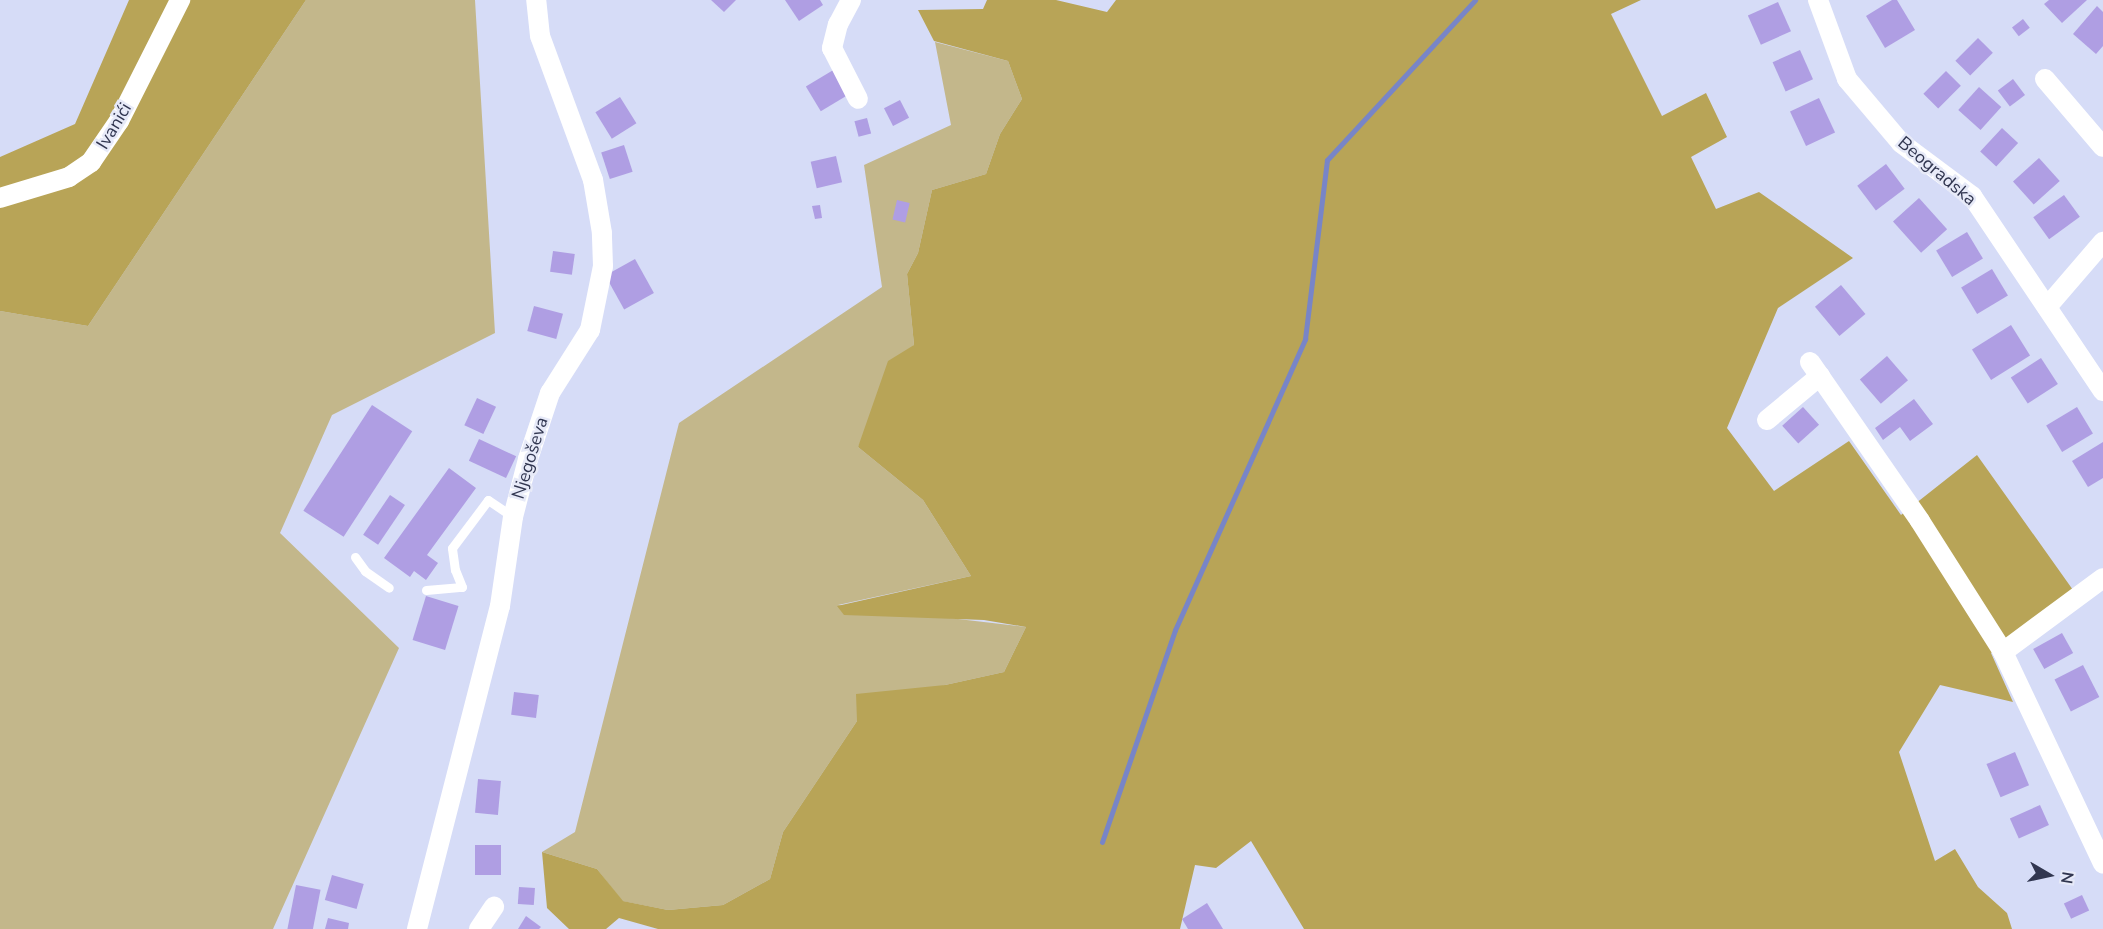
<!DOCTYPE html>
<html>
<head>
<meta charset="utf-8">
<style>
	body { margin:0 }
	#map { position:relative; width:2103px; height:929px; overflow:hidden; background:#d6dcf7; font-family:"Nunito Sans",sans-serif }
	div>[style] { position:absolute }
	.green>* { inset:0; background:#c3b78b }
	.forest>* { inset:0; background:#b8a457 }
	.stream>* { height:5px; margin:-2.5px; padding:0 2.5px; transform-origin:2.5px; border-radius:2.5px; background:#7885c7 }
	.building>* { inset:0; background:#af9ee3; transform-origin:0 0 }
	.lane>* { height:9px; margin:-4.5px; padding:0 4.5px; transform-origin:4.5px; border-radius:4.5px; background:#fff }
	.street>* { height:20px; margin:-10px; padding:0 10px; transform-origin:10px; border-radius:10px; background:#fff }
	span { translate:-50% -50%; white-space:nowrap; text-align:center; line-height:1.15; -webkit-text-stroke:5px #e7eaf8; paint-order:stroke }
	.street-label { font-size:18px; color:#313650 }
	.north { position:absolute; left:2019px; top:845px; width:60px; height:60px; -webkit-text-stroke:4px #e7eaf8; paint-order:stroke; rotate:99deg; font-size:16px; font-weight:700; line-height:24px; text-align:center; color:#313650 }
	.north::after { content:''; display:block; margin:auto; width:21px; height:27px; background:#313650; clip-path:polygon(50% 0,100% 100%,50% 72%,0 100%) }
</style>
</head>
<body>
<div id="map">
	<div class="green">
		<i style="clip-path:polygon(306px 0,475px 0,495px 333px,332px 415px,280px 533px,399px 648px,273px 929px,0 929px,0 311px,88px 326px)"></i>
		<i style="clip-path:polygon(935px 42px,1008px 61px,1022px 99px,1000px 134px,986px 174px,932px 190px,918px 253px,907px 274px,914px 345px,858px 447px,923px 500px,971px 576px,838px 605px,1026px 627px,1004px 672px,945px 685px,857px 721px,783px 832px,770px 879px,723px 905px,668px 910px,622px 901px,597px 869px,542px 852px,575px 832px,679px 423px,882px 287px,864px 165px,951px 125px)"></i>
	</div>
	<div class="forest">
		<i style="clip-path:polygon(129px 0,306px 0,88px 326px,0 311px,0 157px,75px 124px)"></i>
		<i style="clip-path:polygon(987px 0,1056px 0,1107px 12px,1116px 0,1641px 0,1611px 14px,1662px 116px,1706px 93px,1727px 137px,1691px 157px,1716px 209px,1759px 192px,1853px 258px,1778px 308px,1727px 428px,1774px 491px,1849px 441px,1901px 515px,1977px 455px,2073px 590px,1991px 653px,2013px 702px,1940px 685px,1899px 752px,1935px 861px,1955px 849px,1978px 887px,2007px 913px,2012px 929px,1304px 929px,1251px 841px,1216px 868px,1195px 865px,1180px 929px,658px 929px,619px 918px,606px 929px,569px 929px,547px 908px,542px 852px,597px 869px,623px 901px,668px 910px,723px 905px,770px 879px,783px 832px,857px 721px,856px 694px,945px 685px,1004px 672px,1026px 627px,984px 620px,844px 615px,837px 606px,971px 576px,923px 500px,858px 447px,888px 361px,914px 345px,907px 274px,918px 253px,932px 190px,986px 174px,1000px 134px,1022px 99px,1008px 61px,934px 41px,918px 10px,983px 9px)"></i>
	</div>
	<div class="stream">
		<i style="left:1102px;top:842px;width:224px;rotate:-71deg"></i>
		<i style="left:1175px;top:630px;width:319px;rotate:-65.9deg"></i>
		<i style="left:1305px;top:339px;width:180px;rotate:-83deg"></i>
		<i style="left:1327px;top:160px;width:218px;rotate:-47.2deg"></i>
	</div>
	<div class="building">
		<i style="clip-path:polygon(711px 0,736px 0,724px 12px)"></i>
		<i style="clip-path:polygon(785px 0,820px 0,823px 5px,799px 21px)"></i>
		<i style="clip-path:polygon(1892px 0,1897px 0,1915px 30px,1885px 48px,1866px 16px)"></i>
		<i style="clip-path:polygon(2049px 0,2087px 0,2062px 23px,2044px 4px)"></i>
		<i style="left:1778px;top:2px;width:32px;height:33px;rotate:66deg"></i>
		<i style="clip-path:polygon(2097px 6px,2103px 12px,2103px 46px,2096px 54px,2073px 34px)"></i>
		<i style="left:2023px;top:19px;width:11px;height:14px;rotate:52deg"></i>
		<i style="left:1978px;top:38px;width:21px;height:32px;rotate:45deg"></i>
		<i style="left:1800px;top:50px;width:32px;height:30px;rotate:66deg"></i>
		<i style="left:835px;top:69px;width:29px;height:34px;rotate:59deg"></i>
		<i style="left:1946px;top:71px;width:21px;height:32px;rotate:45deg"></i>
		<i style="left:2013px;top:79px;width:20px;height:19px;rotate:53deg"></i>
		<i style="left:1979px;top:87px;width:30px;height:31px;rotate:42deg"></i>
		<i style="left:620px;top:97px;width:31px;height:29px;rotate:58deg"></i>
		<i style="left:1819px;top:98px;width:38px;height:32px;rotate:65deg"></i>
		<i style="left:900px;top:100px;width:20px;height:18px;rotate:63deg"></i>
		<i style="left:867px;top:118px;width:16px;height:13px;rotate:75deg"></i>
		<i style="left:2002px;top:128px;width:22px;height:32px;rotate:43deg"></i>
		<i style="left:624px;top:145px;width:28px;height:24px;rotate:72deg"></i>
		<i style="left:836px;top:156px;width:27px;height:26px;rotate:77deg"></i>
		<i style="left:2039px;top:158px;width:31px;height:35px;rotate:48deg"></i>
		<i style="left:1886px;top:164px;width:31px;height:36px;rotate:53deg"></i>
		<i style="left:2064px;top:195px;width:27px;height:38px;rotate:54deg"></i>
		<i style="left:1919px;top:198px;width:42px;height:35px;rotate:48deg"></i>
		<i style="left:897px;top:200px;width:13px;height:20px;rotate:13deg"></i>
		<i style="clip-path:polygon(820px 205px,822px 218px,815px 219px,812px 206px)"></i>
		<i style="left:1967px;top:232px;width:31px;height:36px;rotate:59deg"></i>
		<i style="left:553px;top:251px;width:22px;height:21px;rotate:8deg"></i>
		<i style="left:635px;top:259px;width:39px;height:34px;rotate:61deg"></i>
		<i style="left:1992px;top:269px;width:31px;height:36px;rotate:59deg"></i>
		<i style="left:1841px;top:285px;width:38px;height:34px;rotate:50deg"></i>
		<i style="left:534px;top:306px;width:30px;height:26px;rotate:15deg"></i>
		<i style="left:2011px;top:325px;width:36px;height:46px;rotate:58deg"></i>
		<i style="left:1887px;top:356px;width:32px;height:36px;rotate:49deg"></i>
		<i style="left:2041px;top:358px;width:31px;height:36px;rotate:57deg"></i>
		<i style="left:477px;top:398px;width:21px;height:30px;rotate:25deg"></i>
		<i style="clip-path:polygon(1914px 399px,1933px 424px,1910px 441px,1900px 427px,1883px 440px,1875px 428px)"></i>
		<i style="left:372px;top:405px;width:48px;height:126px;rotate:33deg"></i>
		<i style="left:1803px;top:407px;width:24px;height:28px;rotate:48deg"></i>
		<i style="left:2077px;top:407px;width:31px;height:36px;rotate:59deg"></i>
		<i style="left:479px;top:439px;width:41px;height:24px;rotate:25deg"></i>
		<i style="clip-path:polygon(2103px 442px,2103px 478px,2088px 487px,2072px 461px)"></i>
		<i style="clip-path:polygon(449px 468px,476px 488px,427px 555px,438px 563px,426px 580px,414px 571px,410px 577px,384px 558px)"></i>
		<i style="left:390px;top:495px;width:18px;height:48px;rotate:34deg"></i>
		<i style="left:426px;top:596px;width:34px;height:46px;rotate:17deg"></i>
		<i style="left:2062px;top:633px;width:23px;height:33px;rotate:61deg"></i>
		<i style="left:2083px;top:665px;width:36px;height:32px;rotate:63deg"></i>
		<i style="left:514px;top:692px;width:25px;height:23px;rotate:7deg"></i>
		<i style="left:2015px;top:752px;width:36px;height:31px;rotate:67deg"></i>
		<i style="left:478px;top:779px;width:23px;height:34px;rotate:5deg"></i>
		<i style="left:2040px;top:805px;width:22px;height:33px;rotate:66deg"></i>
		<i style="left:475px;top:845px;width:26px;height:30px"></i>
		<i style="left:332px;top:875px;width:33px;height:26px;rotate:16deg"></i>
		<i style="left:296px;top:885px;width:25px;height:45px;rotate:11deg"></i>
		<i style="left:519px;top:887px;width:16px;height:17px;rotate:4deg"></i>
		<i style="left:2082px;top:895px;width:17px;height:20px;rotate:65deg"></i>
		<i style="clip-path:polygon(1207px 903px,1223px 929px,1188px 929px,1182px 919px)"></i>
		<i style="clip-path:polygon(526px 916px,541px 927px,539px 929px,518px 929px)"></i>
		<i style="clip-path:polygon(328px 918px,349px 923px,348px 929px,325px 929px)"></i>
	</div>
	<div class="lane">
		<i style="left:355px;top:557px;width:17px;rotate:54deg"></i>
		<i style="left:365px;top:571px;width:29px;rotate:35deg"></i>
		<i style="left:426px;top:590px;width:36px;rotate:-5deg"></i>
		<i style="left:462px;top:587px;width:18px;rotate:-112deg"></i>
		<i style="left:455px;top:570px;width:22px;rotate:-98deg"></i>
		<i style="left:452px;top:548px;width:60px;rotate:-53.1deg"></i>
		<i style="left:488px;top:500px;width:30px;rotate:34deg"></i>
	</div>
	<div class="street">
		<i style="left:851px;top:0;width:27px;rotate:118deg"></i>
		<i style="left:838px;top:24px;width:25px;rotate:104deg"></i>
		<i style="left:832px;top:48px;width:57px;rotate:63deg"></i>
		<i style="left:1818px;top:0;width:84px;rotate:69.8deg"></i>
		<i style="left:1847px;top:79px;width:84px;rotate:49.8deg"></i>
		<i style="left:1901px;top:143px;width:89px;rotate:36.7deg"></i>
		<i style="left:1972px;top:196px;width:235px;rotate:56.1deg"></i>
		<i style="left:2045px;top:79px;width:89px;rotate:49.5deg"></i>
		<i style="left:0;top:198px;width:72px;rotate:-16.9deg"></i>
		<i style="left:69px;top:177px;width:27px;rotate:-34deg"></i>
		<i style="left:91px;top:162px;width:50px;rotate:-55.7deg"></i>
		<i style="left:119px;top:121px;width:136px;rotate:-63.2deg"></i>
		<i style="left:2047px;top:307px;width:86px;rotate:-49.3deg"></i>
		<i style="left:1810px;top:362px;width:193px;rotate:55.3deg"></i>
		<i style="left:1920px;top:521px;width:155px;rotate:57.6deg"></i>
		<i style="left:2003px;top:652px;width:234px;rotate:64.7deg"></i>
		<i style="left:1767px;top:420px;width:69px;rotate:-39.7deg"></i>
		<i style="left:2003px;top:652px;width:124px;rotate:-36.5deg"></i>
		<i style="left:417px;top:929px;width:333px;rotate:-75.6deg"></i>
		<i style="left:500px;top:606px;width:90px;rotate:-81.7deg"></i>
		<i style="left:513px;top:517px;width:60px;rotate:-75.5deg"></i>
		<i style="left:528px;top:459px;width:70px;rotate:-71.6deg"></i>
		<i style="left:550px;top:393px;width:75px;rotate:-57.6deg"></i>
		<i style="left:590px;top:330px;width:65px;rotate:-78.5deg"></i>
		<i style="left:603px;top:266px;width:33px;rotate:-92deg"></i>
		<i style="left:602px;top:233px;width:54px;rotate:-99.6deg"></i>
		<i style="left:593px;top:180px;width:153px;rotate:-110.2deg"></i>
		<i style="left:540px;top:36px;width:36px;rotate:-96deg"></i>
		<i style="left:479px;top:929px;width:27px;rotate:-56deg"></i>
	</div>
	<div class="street-label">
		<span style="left:114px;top:126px;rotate:-59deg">Ivanići</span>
		<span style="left:1937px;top:171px;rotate:40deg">Beogradska</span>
		<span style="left:530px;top:458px;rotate:-73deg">Njegoševa</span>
	</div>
	<div class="north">N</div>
</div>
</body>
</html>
